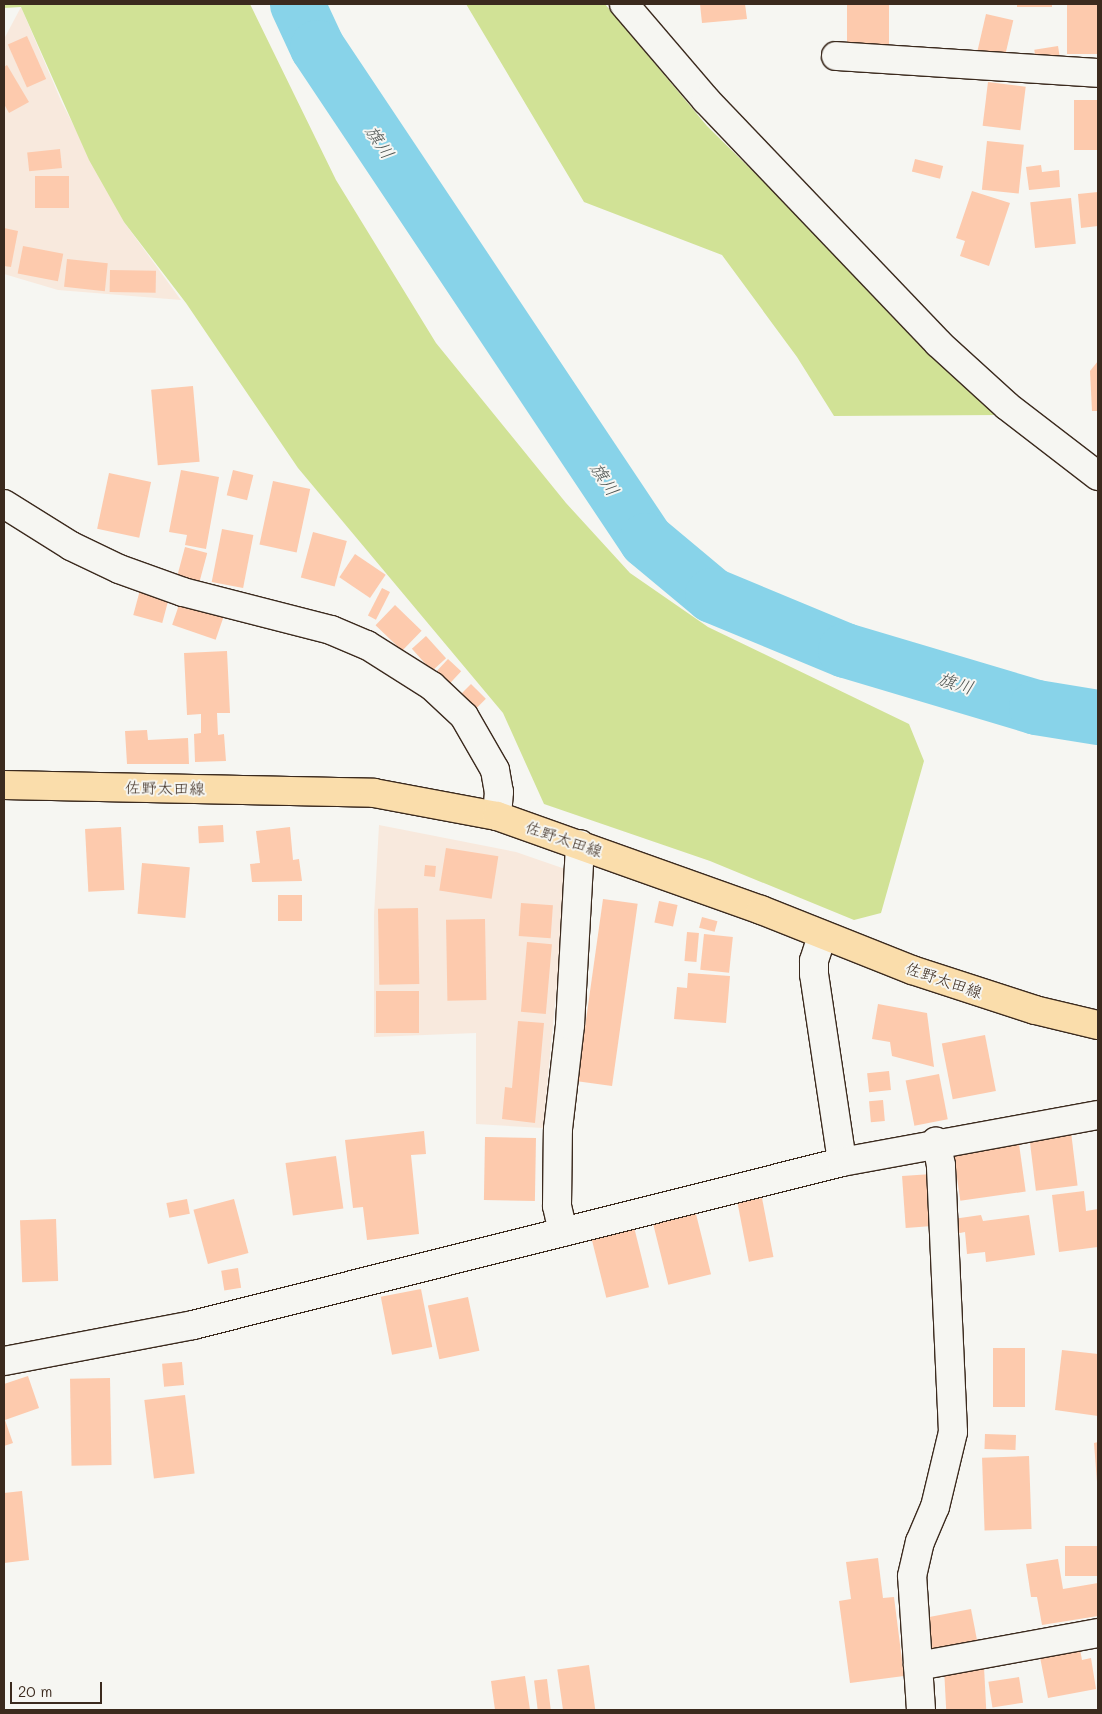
<!DOCTYPE html>
<html>
<head>
<meta charset="utf-8">
<style>
	body { margin:0 }
	#map { position:relative; width:1102px; height:1714px; overflow:hidden; background:#f6f6f2; font-family:Mali,"Klee One",sans-serif }
	div>[style] { position:absolute }
	.built>* { inset:0; background:#f8e9dd }
	.green>* { inset:0; background:#d1e296 }
	.river>* { height:55px; margin:-27.5px; padding:0 27.5px; transform-origin:27.5px; border-radius:27.5px; background:#88d3e9 }
	.building>* { inset:0; background:#fdcaad; transform-origin:0 0 }
	.roads { filter:drop-shadow(1px 0 #3b2a1e) drop-shadow(-1px 0 #3b2a1e) drop-shadow(0 1px #3b2a1e) drop-shadow(0 -1px #3b2a1e) }
	.minor>* { height:28px; margin:-14px; padding:0 14px; transform-origin:14px; border-radius:14px; background:#f6f6f2 }
	.major>* { height:28px; margin:-14px; padding:0 14px; transform-origin:14px; border-radius:14px; background:#faddab }
	span { translate:-50% -50%; white-space:nowrap; text-align:center; line-height:1.15; -webkit-text-stroke:4px #f6f6f2; paint-order:stroke }
	.street-label { font-size:16px; color:#3b2a1e }
	.water-label { font-size:18px; color:#4e5451; font-style:italic }
	.frame { position:absolute; inset:0; border:5px solid #3b2a1e; pointer-events:none }
	.scale { position:absolute; left:10px; top:1682px; width:92px; height:22px; box-sizing:border-box; border:2px solid #3b2a1e; border-top:0; padding-left:6px; font-size:15px; line-height:18px; white-space:nowrap; color:#3b2a1e; -webkit-text-stroke:4px #f6f6f2; paint-order:stroke }
</style>
</head>
<body>
<div id="map">
	<div class="built">
		<i style="clip-path:polygon(21px 7px,62px 103px,124px 222px,181px 300px,58px 290px,4px 274px,4px 39px)"></i>
		<i style="clip-path:polygon(379px 825px,516px 852px,568px 870px,543px 1128px,476px 1124px,476px 1033px,374px 1037px,374px 915px)"></i>
	</div>
	<div class="green">
		<i style="clip-path:polygon(4px 4px,250px 4px,336px 180px,436px 343px,566px 503px,630px 573px,708px 627px,909px 724px,924px 761px,881px 913px,854px 920px,710px 861px,544px 804px,503px 713px,298px 468px,186px 303px,124px 222px,89px 160px,21px 7px,4px 8px)"></i>
		<i style="clip-path:polygon(466px 4px,605px 4px,707px 126px,1000px 415px,834px 416px,797px 357px,722px 255px,584px 202px)"></i>
	</div>
	<div class="river">
		<i style="left:297px;top:4px;width:47px;rotate:65.1deg"></i>
		<i style="left:317px;top:47px;width:593px;rotate:56.28deg"></i>
		<i style="left:646px;top:540px;width:86px;rotate:39.8deg"></i>
		<i style="left:712px;top:595px;width:144px;rotate:22.5deg"></i>
		<i style="left:845px;top:650px;width:199px;rotate:16.6deg"></i>
		<i style="left:1036px;top:707px;width:63px;rotate:9.2deg"></i>
	</div>
	<div class="building">
		<i style="clip-path:polygon(700px 4px,745px 4px,747px 19px,702px 23px)"></i>
		<i style="left:847px;top:4px;width:42px;height:41px"></i>
		<i style="left:1017px;top:4px;width:35px;height:3px"></i>
		<i style="left:1067px;top:4px;width:31px;height:50px"></i>
		<i style="left:986px;top:14px;width:28px;height:46px;rotate:13deg"></i>
		<i style="left:27px;top:36px;width:47px;height:21px;rotate:66deg"></i>
		<i style="left:1058px;top:46px;width:18px;height:24px;rotate:81deg"></i>
		<i style="clip-path:polygon(7px 65px,29px 102px,9px 113px,4px 104px,4px 67px)"></i>
		<i style="left:988px;top:82px;width:38px;height:44px;rotate:7deg"></i>
		<i style="left:1098px;top:100px;width:50px;height:24px;rotate:90deg"></i>
		<i style="left:987px;top:141px;width:37px;height:49px;rotate:6deg"></i>
		<i style="left:60px;top:149px;width:19px;height:33px;rotate:84deg"></i>
		<i style="left:915px;top:159px;width:29px;height:13px;rotate:14deg"></i>
		<i style="clip-path:polygon(1041px 165px,1042px 172px,1059px 170px,1060px 187px,1029px 190px,1026px 167px)"></i>
		<i style="left:35px;top:176px;width:34px;height:32px"></i>
		<i style="clip-path:polygon(972px 191px,1010px 203px,989px 266px,960px 256px,965px 241px,956px 238px)"></i>
		<i style="clip-path:polygon(1098px 192px,1098px 226px,1081px 228px,1078px 194px)"></i>
		<i style="left:1071px;top:198px;width:46px;height:41px;rotate:84deg"></i>
		<i style="clip-path:polygon(4px 228px,18px 231px,11px 267px,4px 266px)"></i>
		<i style="left:23px;top:246px;width:41px;height:28px;rotate:11deg"></i>
		<i style="left:67px;top:259px;width:41px;height:28px;rotate:6deg"></i>
		<i style="left:110px;top:270px;width:46px;height:22px;rotate:1deg"></i>
		<i style="clip-path:polygon(1098px 361px,1098px 411px,1092px 411px,1090px 371px)"></i>
		<i style="left:193px;top:386px;width:76px;height:42px;rotate:85deg"></i>
		<i style="clip-path:polygon(181px 470px,219px 477px,206px 549px,185px 545px,187px 535px,169px 532px)"></i>
		<i style="left:233px;top:470px;width:21px;height:26px;rotate:14deg"></i>
		<i style="left:109px;top:473px;width:43px;height:57px;rotate:12deg"></i>
		<i style="left:273px;top:481px;width:38px;height:65px;rotate:12deg"></i>
		<i style="left:222px;top:529px;width:32px;height:54px;rotate:11deg"></i>
		<i style="left:313px;top:532px;width:35px;height:47px;rotate:15deg"></i>
		<i style="left:185px;top:547px;width:23px;height:31px;rotate:15deg"></i>
		<i style="left:355px;top:554px;width:37px;height:28px;rotate:34deg"></i>
		<i style="left:382px;top:588px;width:9px;height:31px;rotate:27deg"></i>
		<i style="left:140px;top:590px;width:30px;height:26px;rotate:15deg"></i>
		<i style="left:180px;top:602px;width:46px;height:24px;rotate:19deg"></i>
		<i style="left:395px;top:605px;width:37px;height:28px;rotate:44deg"></i>
		<i style="left:426px;top:636px;width:30px;height:19px;rotate:48deg"></i>
		<i style="clip-path:polygon(227px 651px,230px 713px,217px 713px,218px 735px,224px 734px,226px 761px,195px 762px,194px 734px,201px 733px,201px 714px,187px 715px,184px 653px)"></i>
		<i style="left:448px;top:659px;width:18px;height:16px;rotate:43deg"></i>
		<i style="left:471px;top:684px;width:21px;height:13px;rotate:45deg"></i>
		<i style="clip-path:polygon(147px 730px,148px 740px,188px 738px,189px 764px,127px 764px,125px 731px)"></i>
		<i style="left:223px;top:825px;width:17px;height:25px;rotate:87deg"></i>
		<i style="left:121px;top:827px;width:63px;height:36px;rotate:87deg"></i>
		<i style="clip-path:polygon(290px 827px,293px 860px,299px 859px,302px 881px,252px 882px,250px 864px,260px 863px,256px 831px)"></i>
		<i style="left:446px;top:848px;width:53px;height:43px;rotate:9deg"></i>
		<i style="left:142px;top:863px;width:48px;height:51px;rotate:5deg"></i>
		<i style="left:425px;top:865px;width:11px;height:11px;rotate:5deg"></i>
		<i style="left:278px;top:895px;width:24px;height:26px"></i>
		<i style="left:603px;top:899px;width:35px;height:184px;rotate:8deg"></i>
		<i style="left:659px;top:901px;width:19px;height:22px;rotate:12deg"></i>
		<i style="left:521px;top:903px;width:32px;height:33px;rotate:4deg"></i>
		<i style="left:418px;top:908px;width:76px;height:40px;rotate:89deg"></i>
		<i style="left:702px;top:917px;width:16px;height:11px;rotate:15deg"></i>
		<i style="left:485px;top:919px;width:81px;height:39px;rotate:89deg"></i>
		<i style="left:687px;top:932px;width:12px;height:29px;rotate:5deg"></i>
		<i style="left:704px;top:934px;width:29px;height:36px;rotate:6deg"></i>
		<i style="left:527px;top:942px;width:25px;height:70px;rotate:5deg"></i>
		<i style="clip-path:polygon(688px 973px,730px 976px,726px 1023px,674px 1019px,677px 987px,687px 988px)"></i>
		<i style="left:419px;top:991px;width:42px;height:43px;rotate:90deg"></i>
		<i style="clip-path:polygon(878px 1004px,927px 1013px,934px 1067px,892px 1056px,890px 1042px,872px 1039px)"></i>
		<i style="clip-path:polygon(518px 1021px,544px 1023px,535px 1123px,502px 1119px,505px 1087px,512px 1088px)"></i>
		<i style="left:985px;top:1035px;width:57px;height:44px;rotate:79deg"></i>
		<i style="left:889px;top:1071px;width:19px;height:22px;rotate:84deg"></i>
		<i style="left:939px;top:1074px;width:46px;height:34px;rotate:79deg"></i>
		<i style="left:883px;top:1100px;width:21px;height:14px;rotate:85deg"></i>
		<i style="clip-path:polygon(424px 1131px,426px 1154px,411px 1155px,419px 1234px,367px 1240px,363px 1207px,353px 1208px,345px 1140px)"></i>
		<i style="left:1071px;top:1132px;width:54px;height:42px;rotate:83deg"></i>
		<i style="left:485px;top:1137px;width:51px;height:63px;rotate:1deg"></i>
		<i style="left:1019px;top:1144px;width:48px;height:66px;rotate:82deg"></i>
		<i style="left:336px;top:1156px;width:53px;height:51px;rotate:82deg"></i>
		<i style="left:932px;top:1174px;width:52px;height:30px;rotate:86deg"></i>
		<i style="clip-path:polygon(1084px 1191px,1086px 1211px,1098px 1209px,1098px 1247px,1059px 1252px,1052px 1195px)"></i>
		<i style="left:762px;top:1198px;width:60px;height:25px;rotate:79deg"></i>
		<i style="left:187px;top:1199px;width:15px;height:21px;rotate:79deg"></i>
		<i style="left:234px;top:1199px;width:56px;height:42px;rotate:75deg"></i>
		<i style="left:696px;top:1214px;width:62px;height:44px;rotate:76deg"></i>
		<i style="clip-path:polygon(981px 1215px,983px 1221px,1029px 1215px,1035px 1255px,986px 1262px,985px 1252px,967px 1254px,965px 1232px,955px 1234px,953px 1219px)"></i>
		<i style="left:56px;top:1219px;width:62px;height:36px;rotate:88deg"></i>
		<i style="left:634px;top:1227px;width:62px;height:44px;rotate:76deg"></i>
		<i style="left:238px;top:1268px;width:20px;height:17px;rotate:81deg"></i>
		<i style="left:421px;top:1289px;width:59px;height:41px;rotate:79deg"></i>
		<i style="left:468px;top:1297px;width:55px;height:41px;rotate:78deg"></i>
		<i style="left:993px;top:1348px;width:32px;height:59px"></i>
		<i style="clip-path:polygon(1062px 1350px,1098px 1354px,1098px 1416px,1055px 1410px)"></i>
		<i style="left:182px;top:1362px;width:23px;height:20px;rotate:85deg"></i>
		<i style="clip-path:polygon(28px 1376px,39px 1408px,5px 1420px,13px 1443px,4px 1446px,4px 1384px)"></i>
		<i style="left:110px;top:1378px;width:87px;height:40px;rotate:89deg"></i>
		<i style="left:185px;top:1395px;width:79px;height:41px;rotate:83deg"></i>
		<i style="left:985px;top:1434px;width:31px;height:15px;rotate:2deg"></i>
		<i style="clip-path:polygon(1098px 1442px,1098px 1482px,1097px 1482px,1094px 1443px)"></i>
		<i style="left:1029px;top:1456px;width:73px;height:47px;rotate:88deg"></i>
		<i style="clip-path:polygon(22px 1491px,29px 1560px,4px 1563px,4px 1493px)"></i>
		<i style="left:1098px;top:1546px;width:30px;height:33px;rotate:90deg"></i>
		<i style="clip-path:polygon(878px 1558px,883px 1598px,894px 1597px,904px 1676px,850px 1683px,839px 1601px,851px 1599px,846px 1562px)"></i>
		<i style="clip-path:polygon(1058px 1559px,1063px 1589px,1098px 1583px,1098px 1616px,1042px 1625px,1037px 1597px,1031px 1597px,1026px 1564px)"></i>
		<i style="left:971px;top:1609px;width:33px;height:49px;rotate:79deg"></i>
		<i style="clip-path:polygon(1079px 1644px,1082px 1660px,1091px 1658px,1096px 1689px,1048px 1698px,1039px 1652px)"></i>
		<i style="left:589px;top:1665px;width:45px;height:32px;rotate:82deg"></i>
		<i style="left:984px;top:1667px;width:43px;height:40px;rotate:87deg"></i>
		<i style="clip-path:polygon(525px 1676px,530px 1710px,495px 1710px,491px 1681px)"></i>
		<i style="left:1019px;top:1677px;width:26px;height:31px;rotate:81deg"></i>
		<i style="left:547px;top:1679px;width:31px;height:13px;rotate:83deg"></i>
	</div>
	<div class="roads">
		<div class="minor">
			<i style="left:624px;top:4px;width:126px;rotate:49.5deg"></i>
			<i style="left:706px;top:100px;width:336px;rotate:46.3deg"></i>
			<i style="left:938px;top:343px;width:93px;rotate:42.4deg"></i>
			<i style="left:1007px;top:406px;width:115px;rotate:37.6deg"></i>
			<i style="left:836px;top:56px;width:263px;rotate:3.7deg"></i>
			<i style="left:4px;top:504px;width:79px;rotate:32.1deg"></i>
			<i style="left:71px;top:546px;width:53px;rotate:25.6deg"></i>
			<i style="left:119px;top:569px;width:68px;rotate:19.8deg"></i>
			<i style="left:183px;top:592px;width:153px;rotate:14.4deg"></i>
			<i style="left:331px;top:630px;width:39px;rotate:23deg"></i>
			<i style="left:367px;top:645px;width:77px;rotate:32.2deg"></i>
			<i style="left:432px;top:686px;width:44px;rotate:43.2deg"></i>
			<i style="left:464px;top:716px;width:62px;rotate:60.1deg"></i>
			<i style="left:495px;top:770px;width:22px;rotate:80deg"></i>
			<i style="left:499px;top:792px;width:24px;rotate:95deg"></i>
			<i style="left:822px;top:936px;width:26px;rotate:108deg"></i>
			<i style="left:814px;top:961px;width:13px;rotate:90deg"></i>
			<i style="left:814px;top:974px;width:190px;rotate:81.5deg"></i>
			<i style="left:563px;top:1232px;width:27px;rotate:-103deg"></i>
			<i style="left:557px;top:1206px;width:77px;rotate:-89.3deg"></i>
			<i style="left:558px;top:1129px;width:105px;rotate:-83.4deg"></i>
			<i style="left:570px;top:1025px;width:181px;rotate:-86.8deg"></i>
			<i style="left:4px;top:1361px;width:192px;rotate:-10.8deg"></i>
			<i style="left:193px;top:1325px;width:669px;rotate:-14.1deg"></i>
			<i style="left:842px;top:1162px;width:260px;rotate:-10.4deg"></i>
			<i style="left:918px;top:1666px;width:183px;rotate:-10.4deg"></i>
			<i style="left:921px;top:1710px;width:134px;rotate:-93.8deg"></i>
			<i style="left:912px;top:1576px;width:35px;rotate:-77deg"></i>
			<i style="left:920px;top:1542px;width:38px;rotate:-67deg"></i>
			<i style="left:935px;top:1507px;width:77px;rotate:-76.5deg"></i>
			<i style="left:953px;top:1432px;width:267px;rotate:-92.6deg"></i>
			<i style="left:941px;top:1165px;width:24px;rotate:-102deg"></i>
		</div>
		<div class="major">
			<i style="left:4px;top:785px;width:370px;rotate:1.2deg"></i>
			<i style="left:374px;top:793px;width:125px;rotate:10.6deg"></i>
			<i style="left:497px;top:816px;width:280px;rotate:19.6deg"></i>
			<i style="left:761px;top:910px;width:162px;rotate:21.7deg"></i>
			<i style="left:912px;top:970px;width:129px;rotate:18deg"></i>
			<i style="left:1035px;top:1010px;width:65px;rotate:13.4deg"></i>
		</div>
	</div>
	<div class="street-label">
		<span style="left:165px;top:788px;rotate:1deg">佐野太田線</span>
		<span style="left:564px;top:839px;rotate:19deg">佐野太田線</span>
		<span style="left:944px;top:980px;rotate:19deg">佐野太田線</span>
	</div>
	<div class="water-label">
		<span style="left:380px;top:142px;rotate:56deg">旗川</span>
		<span style="left:605px;top:479px;rotate:56deg">旗川</span>
		<span style="left:956px;top:683px;rotate:17deg">旗川</span>
	</div>
	<div class="frame"></div>
	<div class="scale">20 m</div>
</div>
</body>
</html>
